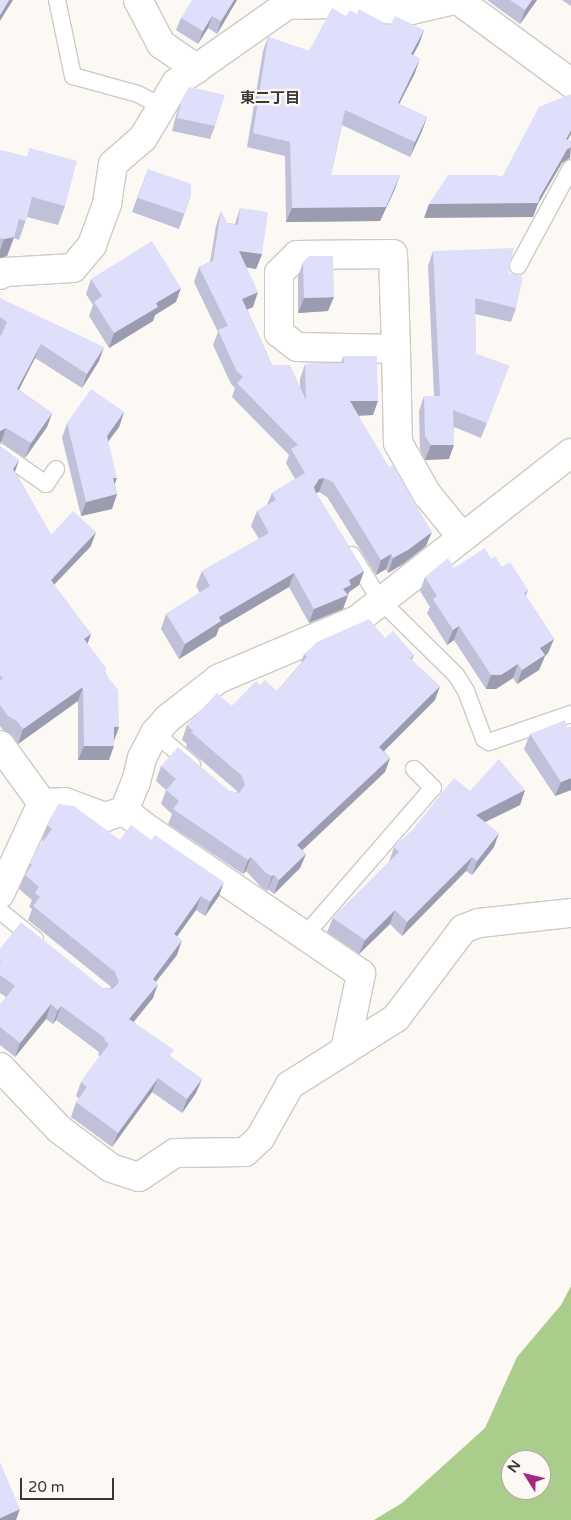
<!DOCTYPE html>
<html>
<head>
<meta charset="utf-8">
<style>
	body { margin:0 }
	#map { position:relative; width:571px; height:1520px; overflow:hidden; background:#fcf8f4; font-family:"Varela Round","Noto Sans JP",sans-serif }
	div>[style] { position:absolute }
	.forest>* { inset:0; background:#abcd8c }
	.roads { filter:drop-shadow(1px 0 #cecac6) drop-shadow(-1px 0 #cecac6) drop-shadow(0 1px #cecac6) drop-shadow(0 -1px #cecac6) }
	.service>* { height:16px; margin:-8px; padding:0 8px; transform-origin:8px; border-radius:8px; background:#fff }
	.minor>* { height:28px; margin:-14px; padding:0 14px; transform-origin:14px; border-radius:14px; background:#fff }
	.wall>* { inset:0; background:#c0c0d8 }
	.shaded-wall>* { inset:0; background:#9c9cb0 }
	.building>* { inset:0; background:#dfdffb }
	span { translate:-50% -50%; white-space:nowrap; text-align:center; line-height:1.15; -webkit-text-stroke:4.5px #fcf8f4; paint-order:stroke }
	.neighbourhood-label { font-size:15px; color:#393836; font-weight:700 }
	.north { position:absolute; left:501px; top:1450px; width:50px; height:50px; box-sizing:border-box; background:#fcf8f4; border:1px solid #aeaba8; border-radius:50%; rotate:306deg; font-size:14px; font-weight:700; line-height:20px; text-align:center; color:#393836 }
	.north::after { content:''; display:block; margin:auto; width:18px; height:22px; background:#a12b84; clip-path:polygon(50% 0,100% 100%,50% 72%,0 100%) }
	.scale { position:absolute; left:20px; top:1478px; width:94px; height:22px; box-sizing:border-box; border:2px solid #393836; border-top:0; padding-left:6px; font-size:15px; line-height:18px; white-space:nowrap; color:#393836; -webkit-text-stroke:4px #fcf8f4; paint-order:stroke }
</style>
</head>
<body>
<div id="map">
	<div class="forest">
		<i style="clip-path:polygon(evenodd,571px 1286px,571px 1520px,374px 1520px,402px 1503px,485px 1428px,517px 1357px,561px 1305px,571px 1286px,511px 1460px,541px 1460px,541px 1490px,511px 1490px,511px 1460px)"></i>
	</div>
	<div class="roads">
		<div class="service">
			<i style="left:57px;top:0;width:78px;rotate:78.1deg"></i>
			<i style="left:73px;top:76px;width:67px;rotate:15.5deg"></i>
			<i style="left:138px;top:94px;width:27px;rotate:28deg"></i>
			<i style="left:518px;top:266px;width:111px;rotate:-61.6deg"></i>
			<i style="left:0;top:452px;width:56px;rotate:34.8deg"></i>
			<i style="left:46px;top:484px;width:18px;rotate:-56deg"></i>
			<i style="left:352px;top:555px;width:53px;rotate:58.1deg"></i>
			<i style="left:380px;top:600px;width:107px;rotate:44.6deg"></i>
			<i style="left:456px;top:675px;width:19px;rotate:58deg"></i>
			<i style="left:466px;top:691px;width:51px;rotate:69.4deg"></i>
			<i style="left:484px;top:739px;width:6px;rotate:31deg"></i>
			<i style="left:489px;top:742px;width:87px;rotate:-18.9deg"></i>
			<i style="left:155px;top:733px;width:49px;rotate:40.9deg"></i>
			<i style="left:0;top:911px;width:45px;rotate:38.7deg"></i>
			<i style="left:305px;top:935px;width:195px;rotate:-49deg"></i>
			<i style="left:433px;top:788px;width:27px;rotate:-135deg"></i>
		</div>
		<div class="minor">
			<i style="left:138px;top:0;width:50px;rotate:62.4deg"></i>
			<i style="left:161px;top:44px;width:44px;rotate:34.8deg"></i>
			<i style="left:458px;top:0;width:140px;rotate:36.3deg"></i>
			<i style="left:0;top:275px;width:6px;rotate:-31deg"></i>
			<i style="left:5px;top:272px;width:68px;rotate:-3.4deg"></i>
			<i style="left:73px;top:268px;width:30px;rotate:-50deg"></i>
			<i style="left:92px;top:245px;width:44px;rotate:-69.9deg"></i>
			<i style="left:107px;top:204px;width:40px;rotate:-81.5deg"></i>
			<i style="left:113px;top:164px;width:40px;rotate:-41deg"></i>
			<i style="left:143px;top:138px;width:64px;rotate:-59deg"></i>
			<i style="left:176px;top:83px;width:136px;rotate:-35.1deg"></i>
			<i style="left:287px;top:5px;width:48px;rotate:-1.2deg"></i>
			<i style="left:335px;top:4px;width:72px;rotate:5.6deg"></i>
			<i style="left:407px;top:11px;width:48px;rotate:-13.2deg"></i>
			<i style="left:396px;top:349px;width:99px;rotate:-178.8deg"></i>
			<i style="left:297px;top:347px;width:23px;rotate:-142deg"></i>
			<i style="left:279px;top:333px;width:60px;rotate:-90deg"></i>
			<i style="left:279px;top:273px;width:25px;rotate:-45deg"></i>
			<i style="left:297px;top:255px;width:96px;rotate:-0.6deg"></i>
			<i style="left:393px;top:254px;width:95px;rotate:88.2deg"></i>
			<i style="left:396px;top:349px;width:94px;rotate:88.8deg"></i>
			<i style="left:398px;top:443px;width:59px;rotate:60.4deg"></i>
			<i style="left:427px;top:494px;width:55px;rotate:50.9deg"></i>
			<i style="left:0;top:745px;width:72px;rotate:54.1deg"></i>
			<i style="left:42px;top:803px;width:23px;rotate:-2deg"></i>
			<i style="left:65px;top:802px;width:43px;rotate:20.6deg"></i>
			<i style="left:105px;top:817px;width:20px;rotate:-18deg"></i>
			<i style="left:124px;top:811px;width:31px;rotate:-68deg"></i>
			<i style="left:136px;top:782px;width:25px;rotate:-76deg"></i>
			<i style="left:142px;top:758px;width:28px;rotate:-63deg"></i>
			<i style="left:155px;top:733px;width:18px;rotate:-49deg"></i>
			<i style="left:167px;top:719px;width:65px;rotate:-38.1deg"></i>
			<i style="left:218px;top:679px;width:151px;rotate:-23deg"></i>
			<i style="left:357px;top:620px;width:271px;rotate:-38deg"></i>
			<i style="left:124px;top:811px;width:26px;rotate:37deg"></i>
			<i style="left:145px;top:827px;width:261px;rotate:34.2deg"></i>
			<i style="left:361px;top:974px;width:78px;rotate:101.9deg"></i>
			<i style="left:0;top:894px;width:100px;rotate:-65.2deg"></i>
			<i style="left:0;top:1067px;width:86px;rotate:46.4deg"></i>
			<i style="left:59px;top:1129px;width:65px;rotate:36.9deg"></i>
			<i style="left:111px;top:1168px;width:29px;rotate:18deg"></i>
			<i style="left:139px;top:1177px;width:43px;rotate:-33.7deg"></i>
			<i style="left:175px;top:1153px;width:70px;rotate:-0.8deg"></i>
			<i style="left:245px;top:1152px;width:21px;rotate:-43deg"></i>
			<i style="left:260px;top:1138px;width:61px;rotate:-60.5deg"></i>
			<i style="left:290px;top:1085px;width:125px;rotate:-32.3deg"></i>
			<i style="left:396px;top:1018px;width:111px;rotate:-53deg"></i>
			<i style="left:463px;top:929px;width:17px;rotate:-21deg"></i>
			<i style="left:479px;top:923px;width:93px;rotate:-6.2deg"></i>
		</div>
	</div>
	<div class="wall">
		<i style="clip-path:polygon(237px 0,217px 34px,208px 28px,198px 44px,176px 30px,181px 18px)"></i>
		<i style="clip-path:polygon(487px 0,537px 0,520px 24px)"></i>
		<i style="clip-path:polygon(562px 0,571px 0,571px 6px)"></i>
		<i style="clip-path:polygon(357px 14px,390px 26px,424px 30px,419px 44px,413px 55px,415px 73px,399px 104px,427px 117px,422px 131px,410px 157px,342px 125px,331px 175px,395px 189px,380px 221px,286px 222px,285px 156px,247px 147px,263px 51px,268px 37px,309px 51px,346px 16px)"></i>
		<i style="clip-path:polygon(182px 99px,215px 126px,210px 139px,172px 131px,177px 112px)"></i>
		<i style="clip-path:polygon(30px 148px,65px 206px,58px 225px,27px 217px,19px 240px,14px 238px,7px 256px,0 258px,0 150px,27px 157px)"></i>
		<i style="clip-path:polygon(148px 169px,191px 195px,179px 229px,132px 212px)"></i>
		<i style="clip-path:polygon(240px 208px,262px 254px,256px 269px,247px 267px,253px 307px,247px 309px,272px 365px,300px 387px,300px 379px,305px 364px,341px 363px,343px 356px,373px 415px,358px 416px,426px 546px,403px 564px,388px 573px,386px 569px,376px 575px,327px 497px,319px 492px,316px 493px,364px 571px,359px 585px,349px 592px,343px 609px,309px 623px,289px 587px,219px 628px,216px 636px,179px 659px,161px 629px,166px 614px,200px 593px,196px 586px,202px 571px,259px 539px,251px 526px,257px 511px,267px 505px,272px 493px,295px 479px,286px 463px,289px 455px,232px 397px,235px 388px,231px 384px,213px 345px,218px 332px,194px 282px,199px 267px,210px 262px,216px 226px,221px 211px,227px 223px,235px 224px)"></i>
		<i style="clip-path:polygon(433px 251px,508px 273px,516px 308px,511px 322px,475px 314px,476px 354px,509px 366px,481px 438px,454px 427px,449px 459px,425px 460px,420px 450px,419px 411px,424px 396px,434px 396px,428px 266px)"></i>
		<i style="clip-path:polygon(303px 262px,328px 311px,298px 313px,298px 277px)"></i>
		<i style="clip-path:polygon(91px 279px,176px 302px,155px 315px,153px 321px,109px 348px,89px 316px,93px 305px,86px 294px)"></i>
		<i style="clip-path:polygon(0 298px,99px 361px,82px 388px,35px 358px,19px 390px,52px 413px,47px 427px,25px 458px,1px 442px,1px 336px,0 335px)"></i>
		<i style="clip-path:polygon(124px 412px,119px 427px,108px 442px,115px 484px,117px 494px,112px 509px,81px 516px,62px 438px,67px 423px)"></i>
		<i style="clip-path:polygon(0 446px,19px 460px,15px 472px,51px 535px,91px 546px,54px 585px,91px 634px,87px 644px,106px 674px,119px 727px,114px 740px,109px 760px,78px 760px,78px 701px,18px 744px,12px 735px,3px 730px,0 726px)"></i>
		<i style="clip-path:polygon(491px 559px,528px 590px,526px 596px,554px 639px,548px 653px,545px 656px,539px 670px,517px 684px,513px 678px,496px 689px,486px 689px,454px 640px,447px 645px,427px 613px,430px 607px,420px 591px,425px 577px,454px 568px)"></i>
		<i style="clip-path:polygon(385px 638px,414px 655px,412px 660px,435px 700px,384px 751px,390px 758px,385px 772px,302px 850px,306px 854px,300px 868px,274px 894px,268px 889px,267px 891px,261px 887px,246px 871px,243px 874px,168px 824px,172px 814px,161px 804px,166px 790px,156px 781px,161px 766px,229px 791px,237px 793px,237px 791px,186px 747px,187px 744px,182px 740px,187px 725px,232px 706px,260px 685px,277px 691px,301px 663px,304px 654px)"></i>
		<i style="clip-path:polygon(571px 727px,571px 790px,555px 796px,524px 749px,530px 734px,567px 728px)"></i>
		<i style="clip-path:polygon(525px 790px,520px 805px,485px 822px,494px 847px,472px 875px,466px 871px,402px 936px,390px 924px,359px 954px,327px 932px,333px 918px,389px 862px,394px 847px,470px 791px)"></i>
		<i style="clip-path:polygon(47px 825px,120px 840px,219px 896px,205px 916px,196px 910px,177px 936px,177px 955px,156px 982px,153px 998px,134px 1022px,171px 1057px,202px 1079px,196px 1093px,182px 1113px,152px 1092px,112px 1147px,71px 1117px,76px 1102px,79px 1099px,76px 1096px,81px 1082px,100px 1056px,98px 1055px,99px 1052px,56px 1020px,53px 1024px,46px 1019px,15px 1057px,0 1045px,0 1005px,6px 997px,0 993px,0 949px,103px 988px,111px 988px,110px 986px,28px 920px,32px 909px,29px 907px,32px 900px,19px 889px,30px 863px,43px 841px,42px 840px)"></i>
	</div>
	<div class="shaded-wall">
		<i style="clip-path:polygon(9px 0,13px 0,0 21px,0 15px)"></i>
		<i style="clip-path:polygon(234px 0,237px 0,217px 34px,221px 21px)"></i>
		<i style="clip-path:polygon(532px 0,537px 0,520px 24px,525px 10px)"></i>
		<i style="clip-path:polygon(212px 16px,208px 28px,198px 44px,203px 31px)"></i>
		<i style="clip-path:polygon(424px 30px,419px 44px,406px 69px,411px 54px)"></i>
		<i style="clip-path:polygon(420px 58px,415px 73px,392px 118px,398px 103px)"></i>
		<i style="clip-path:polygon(427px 117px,422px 131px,410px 157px,415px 142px)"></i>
		<i style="clip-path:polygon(571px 130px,571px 134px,561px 153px,566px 139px)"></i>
		<i style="clip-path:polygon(571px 147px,570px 158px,562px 163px,538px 204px,533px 217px,424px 218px,429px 204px,540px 196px,567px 149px)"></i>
		<i style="clip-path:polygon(400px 175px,395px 189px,380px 221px,286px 222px,292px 208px)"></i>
		<i style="clip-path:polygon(14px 237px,7px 256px,0 258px,0 251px,4px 239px)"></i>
		<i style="clip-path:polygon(239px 251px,262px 254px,256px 269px,234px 265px)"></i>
		<i style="clip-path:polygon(181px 288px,176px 302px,155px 315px,153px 321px,109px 348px,114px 333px,156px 303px)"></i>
		<i style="clip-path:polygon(258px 292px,253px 307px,237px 314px,242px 299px)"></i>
		<i style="clip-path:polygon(334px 297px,328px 311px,298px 313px,304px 298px)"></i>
		<i style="clip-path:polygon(41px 344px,35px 358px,12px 403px,17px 389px)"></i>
		<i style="clip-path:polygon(104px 347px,99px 361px,82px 388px,87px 374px)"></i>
		<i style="clip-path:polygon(350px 401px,378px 401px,373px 415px,345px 416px)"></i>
		<i style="clip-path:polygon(124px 412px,119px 427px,101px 451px,107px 436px)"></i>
		<i style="clip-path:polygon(52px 413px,47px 427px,25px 458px,31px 443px)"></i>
		<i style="clip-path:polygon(6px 428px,1px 442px,0 443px,0 431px)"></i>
		<i style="clip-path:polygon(431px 445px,454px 445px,449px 459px,425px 460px)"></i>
		<i style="clip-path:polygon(19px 460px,14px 474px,13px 469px)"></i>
		<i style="clip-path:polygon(113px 478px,117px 478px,112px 492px)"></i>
		<i style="clip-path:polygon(324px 478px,319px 492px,313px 494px,314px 487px,319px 479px)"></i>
		<i style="clip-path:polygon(117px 494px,112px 509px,81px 516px,86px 502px)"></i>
		<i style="clip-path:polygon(96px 532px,91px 546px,45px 594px,51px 580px)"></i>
		<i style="clip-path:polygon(432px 532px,426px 546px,403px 564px,388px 573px,393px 558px)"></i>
		<i style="clip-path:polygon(391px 554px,386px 569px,376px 575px,381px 560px)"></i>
		<i style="clip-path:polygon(364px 571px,359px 585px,349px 592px,343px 609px,309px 623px,314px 609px,343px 589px,349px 580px)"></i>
		<i style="clip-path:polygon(294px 573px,289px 587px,219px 628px,216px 636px,179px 659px,185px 644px,219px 617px)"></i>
		<i style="clip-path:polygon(459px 626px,454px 640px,447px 645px,453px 630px)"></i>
		<i style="clip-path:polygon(91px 634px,86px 648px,84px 639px)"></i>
		<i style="clip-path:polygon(554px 639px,548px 653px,545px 656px,539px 670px,517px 684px,522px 670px,540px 648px)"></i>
		<i style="clip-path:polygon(518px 664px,513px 678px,496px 689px,486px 689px,491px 675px)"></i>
		<i style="clip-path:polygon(440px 686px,435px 700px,374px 761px,379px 747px)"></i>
		<i style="clip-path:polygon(83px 687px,78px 701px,18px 744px,23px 729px)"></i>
		<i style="clip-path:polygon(114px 727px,119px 727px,114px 741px)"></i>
		<i style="clip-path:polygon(84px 746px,114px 746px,109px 760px,78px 760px)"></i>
		<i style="clip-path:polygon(390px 758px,385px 772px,292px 860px,297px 845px)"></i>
		<i style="clip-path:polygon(571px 778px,571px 790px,555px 796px,561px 782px)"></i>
		<i style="clip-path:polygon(525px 790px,520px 805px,471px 829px,476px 815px)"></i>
		<i style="clip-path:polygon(499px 833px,494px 847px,472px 875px,477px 861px)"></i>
		<i style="clip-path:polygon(306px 854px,300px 868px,274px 894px,279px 880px)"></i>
		<i style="clip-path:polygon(251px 857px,246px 871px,243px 874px,248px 860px)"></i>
		<i style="clip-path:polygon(472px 857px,466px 871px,402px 936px,407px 922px)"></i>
		<i style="clip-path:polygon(274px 875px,268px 889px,267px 891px,272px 876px)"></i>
		<i style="clip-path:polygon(224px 882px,219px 896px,205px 916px,210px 902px)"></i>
		<i style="clip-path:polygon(201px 896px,196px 910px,169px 948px,174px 934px)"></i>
		<i style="clip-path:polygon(395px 910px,390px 924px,359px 954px,365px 940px)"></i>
		<i style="clip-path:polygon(182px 940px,177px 955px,147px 993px,153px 979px)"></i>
		<i style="clip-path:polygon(158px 984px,153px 998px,124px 1033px,129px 1019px)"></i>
		<i style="clip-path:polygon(51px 1004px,46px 1019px,15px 1057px,20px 1043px)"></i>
		<i style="clip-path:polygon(61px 1006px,56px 1020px,53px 1024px,58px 1010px)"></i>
		<i style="clip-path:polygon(158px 1078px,152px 1092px,112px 1147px,118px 1133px)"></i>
		<i style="clip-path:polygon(202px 1079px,196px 1093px,182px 1113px,187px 1099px)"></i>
		<i style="clip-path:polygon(20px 1509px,16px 1520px,0 1520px,0 1518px)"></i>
	</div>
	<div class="building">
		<i style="clip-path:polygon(0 0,9px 0,0 15px)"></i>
		<i style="clip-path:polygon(192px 0,234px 0,221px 21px,212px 16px,203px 31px,181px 18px)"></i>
		<i style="clip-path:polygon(510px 0,532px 0,525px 10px)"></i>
		<i style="clip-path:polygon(332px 8px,346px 16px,350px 10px,357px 14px,359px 9px,390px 26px,395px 16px,424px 30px,411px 54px,420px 58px,398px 103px,427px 117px,415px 142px,345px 110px,331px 175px,400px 175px,386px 207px,292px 208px,290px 142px,253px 133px,268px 37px,309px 51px)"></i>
		<i style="clip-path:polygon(189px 87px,225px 95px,215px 126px,177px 118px,182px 99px)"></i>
		<i style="clip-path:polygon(571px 94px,571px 130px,566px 139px,571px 141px,571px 147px,567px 149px,540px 196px,538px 203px,429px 204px,448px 175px,497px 175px,502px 177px,539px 107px)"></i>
		<i style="clip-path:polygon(30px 148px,77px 161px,65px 206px,32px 197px,26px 221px,19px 219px,14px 237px,4px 239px,0 238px,0 150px,27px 157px)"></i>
		<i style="clip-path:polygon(148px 169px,191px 184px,191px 195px,185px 214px,138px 198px)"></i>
		<i style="clip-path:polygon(240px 208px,268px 212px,262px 254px,239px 251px,258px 292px,242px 299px,272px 365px,290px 365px,306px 400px,305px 364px,344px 363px,343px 356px,377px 356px,378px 401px,350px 401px,389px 467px,393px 465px,432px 532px,408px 550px,393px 558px,391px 554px,381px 560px,333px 482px,324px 478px,319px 479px,314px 487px,316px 493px,364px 571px,349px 580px,351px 585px,343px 589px,348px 595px,314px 609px,294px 573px,219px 617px,221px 621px,185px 644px,166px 614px,210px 586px,202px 571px,269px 533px,257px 511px,276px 500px,272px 493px,305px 473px,291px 449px,298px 445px,237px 383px,243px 377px,236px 370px,218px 330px,228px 326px,199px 267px,213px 261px,221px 211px,227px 223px,238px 225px)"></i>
		<i style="clip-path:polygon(152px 241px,181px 288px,156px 303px,158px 307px,114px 333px,94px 302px,102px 296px,91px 279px)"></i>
		<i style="clip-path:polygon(514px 248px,508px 273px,523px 277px,516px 308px,475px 298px,476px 354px,509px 366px,487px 423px,453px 410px,454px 445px,431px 445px,425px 436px,424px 396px,440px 396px,433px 251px)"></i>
		<i style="clip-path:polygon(309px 256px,333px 256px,334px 297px,304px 298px,303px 262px)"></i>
		<i style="clip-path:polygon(0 298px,104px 347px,87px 374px,41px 344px,17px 389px,52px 413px,31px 443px,6px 428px,0 431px,0 338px,7px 322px,0 317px)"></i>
		<i style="clip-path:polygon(91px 389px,124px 412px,107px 436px,117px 478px,113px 478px,117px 494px,86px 502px,67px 423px)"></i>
		<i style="clip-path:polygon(0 446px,19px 460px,13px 469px,51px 535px,73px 511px,96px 532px,51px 580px,91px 634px,84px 639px,107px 669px,104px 672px,118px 690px,119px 727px,114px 727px,114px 746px,84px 746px,83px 687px,23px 729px,17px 721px,8px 716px,0 705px,0 680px,3px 679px,0 675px)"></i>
		<i style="clip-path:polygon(485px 548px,491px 559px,495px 556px,502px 567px,510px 562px,528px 590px,524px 593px,554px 639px,540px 648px,545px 655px,522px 670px,518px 664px,501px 675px,491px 675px,459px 626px,453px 630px,433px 599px,437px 596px,425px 577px,448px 558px,454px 568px)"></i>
		<i style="clip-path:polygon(369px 619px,385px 638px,393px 631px,414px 655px,410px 658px,440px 686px,379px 747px,390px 758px,297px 845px,306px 854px,279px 880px,274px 875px,272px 876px,266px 873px,251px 857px,248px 860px,173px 809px,179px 801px,166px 790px,176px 779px,161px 766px,178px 747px,229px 791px,239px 793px,245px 785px,242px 776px,191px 732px,193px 731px,187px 725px,217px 693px,232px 706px,256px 681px,260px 685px,265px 680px,277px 691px,307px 657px,304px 654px,317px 642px)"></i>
		<i style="clip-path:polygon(565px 720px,567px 728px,571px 727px,571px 778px,561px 782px,530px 734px)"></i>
		<i style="clip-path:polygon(499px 759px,525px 790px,476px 815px,499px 833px,477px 861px,472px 857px,407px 922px,395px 910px,365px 940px,333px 918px,399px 852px,394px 847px,414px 828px,454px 778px,470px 791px)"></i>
		<i style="clip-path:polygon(58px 804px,74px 806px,120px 840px,131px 825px,151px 840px,155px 835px,224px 882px,210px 902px,201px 896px,174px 934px,182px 940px,153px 979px,158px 984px,129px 1019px,174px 1050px,169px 1056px,202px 1079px,187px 1099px,158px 1078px,118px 1133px,76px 1102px,87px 1087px,81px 1082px,109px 1044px,104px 1040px,105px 1038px,61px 1006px,58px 1010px,51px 1004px,20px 1043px,0 1027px,0 1005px,15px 986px,0 975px,0 962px,1px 961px,0 960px,0 949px,21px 922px,103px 988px,113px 989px,119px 982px,115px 972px,33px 906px,40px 897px,35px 893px,39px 887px,25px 875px,32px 865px,30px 863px,37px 849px,52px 829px,47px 825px)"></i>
		<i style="clip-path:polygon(0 1462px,20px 1509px,0 1518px)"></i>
	</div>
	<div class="neighbourhood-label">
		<span style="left:270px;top:99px">東二丁目</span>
	</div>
	<div class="north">N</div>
	<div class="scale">20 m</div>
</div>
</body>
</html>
